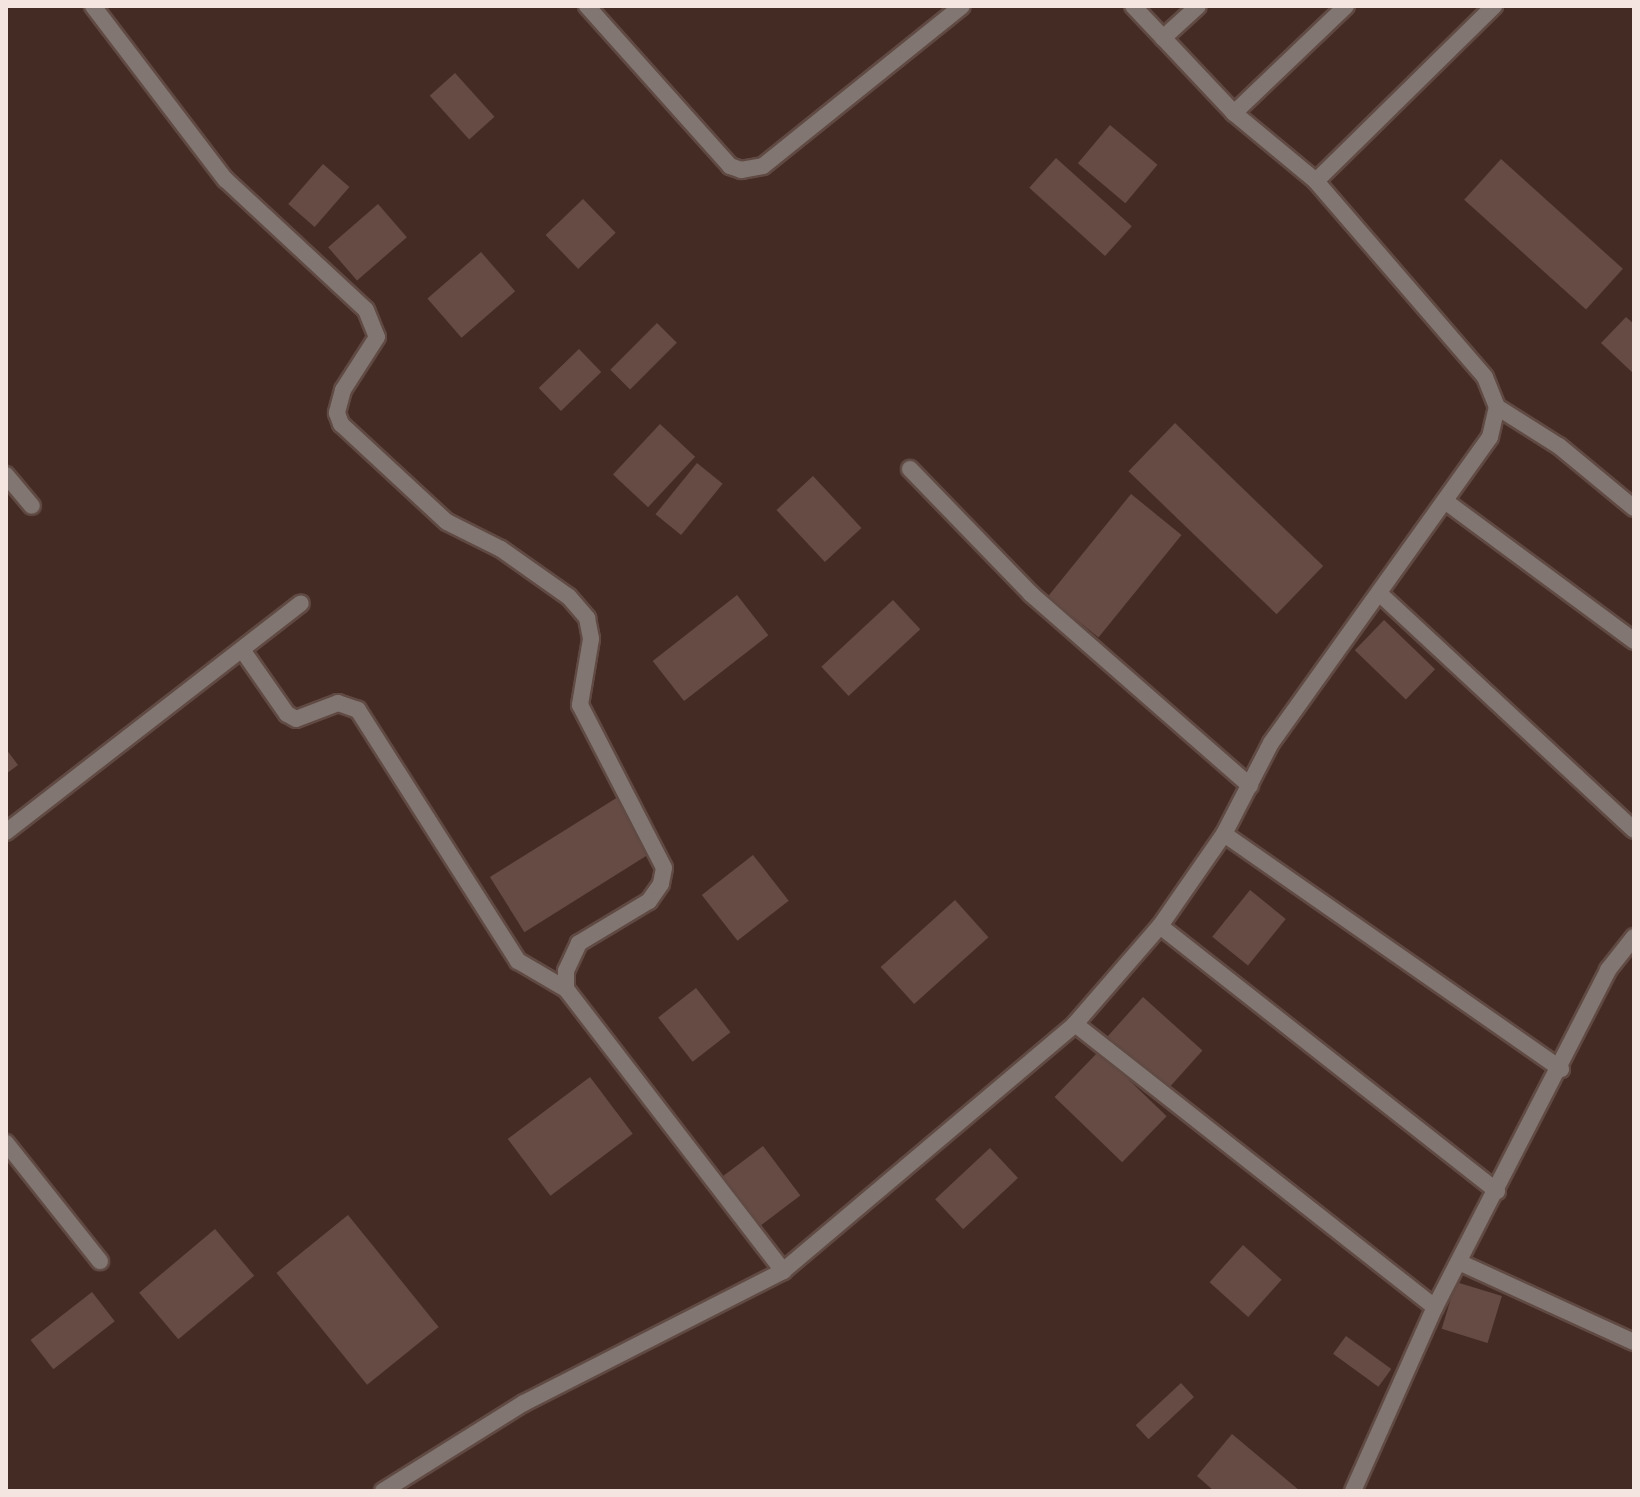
<!DOCTYPE html>
<html>
<head>
<meta charset="utf-8">
<style>
	body { margin:0 }
	#map { position:relative; width:1640px; height:1497px; overflow:hidden; background:#442c25; font-family:Cabin,sans-serif }
	div>[style] { position:absolute }
	.building>* { inset:0; background:#654b44; transform-origin:0 0 }
	.roads { filter:drop-shadow(2px 0 #604a43) drop-shadow(-2px 0 #604a43) drop-shadow(0 2px #604a43) drop-shadow(0 -2px #604a43) }
	.lane>* { height:16px; margin:-8px; padding:0 8px; transform-origin:8px; border-radius:8px; background:#827672 }
	.street>* { height:16px; margin:-8px; padding:0 8px; transform-origin:8px; border-radius:8px; background:#827672 }
	span { translate:-50% -50%; white-space:nowrap; text-align:center; line-height:1.15; -webkit-text-stroke:6px #39221c; paint-order:stroke }
	.frame { position:absolute; inset:0; border:8px solid #f5e5e0; pointer-events:none }
</style>
</head>
<body>
<div id="map">
	<div class="building">
		<i style="left:455px;top:73px;width:59px;height:34px;rotate:48deg"></i>
		<i style="left:1110px;top:125px;width:62px;height:50px;rotate:40deg"></i>
		<i style="left:1056px;top:158px;width:102px;height:40px;rotate:42deg"></i>
		<i style="left:1501px;top:159px;width:164px;height:55px;rotate:42deg"></i>
		<i style="left:323px;top:164px;width:35px;height:53px;rotate:41deg"></i>
		<i style="left:583px;top:199px;width:47px;height:52px;rotate:46deg"></i>
		<i style="left:378px;top:204px;width:44px;height:66px;rotate:49deg"></i>
		<i style="left:481px;top:252px;width:52px;height:71px;rotate:49deg"></i>
		<i style="clip-path:polygon(1626px 317px,1634px 324px,1634px 374px,1601px 343px)"></i>
		<i style="left:657px;top:323px;width:28px;height:66px;rotate:45deg"></i>
		<i style="left:579px;top:349px;width:32px;height:56px;rotate:46deg"></i>
		<i style="left:1175px;top:423px;width:206px;height:67px;rotate:44deg"></i>
		<i style="left:660px;top:424px;width:48px;height:69px;rotate:43deg"></i>
		<i style="left:697px;top:463px;width:33px;height:66px;rotate:39deg"></i>
		<i style="left:813px;top:476px;width:71px;height:50px;rotate:47deg"></i>
		<i style="left:1131px;top:494px;width:65px;height:132px;rotate:39deg"></i>
		<i style="left:737px;top:595px;width:51px;height:107px;rotate:52deg"></i>
		<i style="left:893px;top:600px;width:40px;height:98px;rotate:47deg"></i>
		<i style="left:1384px;top:620px;width:71px;height:42px;rotate:44deg"></i>
		<i style="clip-path:polygon(6px 749px,18px 765px,6px 774px)"></i>
		<i style="left:618px;top:797px;width:65px;height:151px;rotate:58deg"></i>
		<i style="left:753px;top:855px;width:58px;height:65px;rotate:52deg"></i>
		<i style="left:1250px;top:890px;width:46px;height:60px;rotate:39deg"></i>
		<i style="left:955px;top:900px;width:50px;height:100px;rotate:48deg"></i>
		<i style="left:696px;top:988px;width:56px;height:48px;rotate:52deg"></i>
		<i style="left:1143px;top:997px;width:80px;height:54px;rotate:42deg"></i>
		<i style="left:1099px;top:1051px;width:94px;height:64px;rotate:44deg"></i>
		<i style="left:590px;top:1077px;width:71px;height:103px;rotate:53deg"></i>
		<i style="left:763px;top:1146px;width:62px;height:52px;rotate:53deg"></i>
		<i style="left:990px;top:1148px;width:41px;height:75px;rotate:47deg"></i>
		<i style="left:348px;top:1215px;width:144px;height:92px;rotate:51deg"></i>
		<i style="left:215px;top:1229px;width:61px;height:99px;rotate:50deg"></i>
		<i style="left:1243px;top:1245px;width:52px;height:50px;rotate:42deg"></i>
		<i style="left:1456px;top:1282px;width:48px;height:49px;rotate:17deg"></i>
		<i style="left:92px;top:1292px;width:37px;height:78px;rotate:52deg"></i>
		<i style="left:1346px;top:1336px;width:56px;height:22px;rotate:36deg"></i>
		<i style="left:1181px;top:1383px;width:19px;height:62px;rotate:47deg"></i>
		<i style="clip-path:polygon(1232px 1434px,1300px 1491px,1214px 1491px,1197px 1476px)"></i>
	</div>
	<div class="roads">
		<div class="lane">
			<i style="left:6px;top:475px;width:40px;rotate:50deg"></i>
			<i style="left:6px;top:1143px;width:151px;rotate:51.5deg"></i>
		</div>
		<div class="street">
			<i style="left:93px;top:6px;width:218px;rotate:52.7deg"></i>
			<i style="left:225px;top:179px;width:192px;rotate:42.9deg"></i>
			<i style="left:366px;top:310px;width:29px;rotate:68deg"></i>
			<i style="left:377px;top:337px;width:63px;rotate:122.7deg"></i>
			<i style="left:343px;top:390px;width:24px;rotate:105deg"></i>
			<i style="left:337px;top:413px;width:12px;rotate:70deg"></i>
			<i style="left:341px;top:424px;width:144px;rotate:42.8deg"></i>
			<i style="left:447px;top:522px;width:60px;rotate:26.6deg"></i>
			<i style="left:501px;top:549px;width:83px;rotate:35.2deg"></i>
			<i style="left:569px;top:597px;width:28px;rotate:49deg"></i>
			<i style="left:587px;top:618px;width:21px;rotate:79deg"></i>
			<i style="left:591px;top:639px;width:67px;rotate:99.5deg"></i>
			<i style="left:580px;top:705px;width:183px;rotate:62.7deg"></i>
			<i style="left:664px;top:868px;width:16px;rotate:101deg"></i>
			<i style="left:661px;top:884px;width:21px;rotate:125deg"></i>
			<i style="left:649px;top:901px;width:82px;rotate:149deg"></i>
			<i style="left:579px;top:943px;width:31px;rotate:115deg"></i>
			<i style="left:566px;top:971px;width:18px;rotate:90deg"></i>
			<i style="left:566px;top:989px;width:356px;rotate:52.4deg"></i>
			<i style="left:587px;top:6px;width:215px;rotate:48.2deg"></i>
			<i style="left:730px;top:166px;width:12px;rotate:20deg"></i>
			<i style="left:741px;top:170px;width:22px;rotate:-10deg"></i>
			<i style="left:763px;top:166px;width:255px;rotate:-38.8deg"></i>
			<i style="left:1163px;top:38px;width:47px;rotate:-42.4deg"></i>
			<i style="left:1234px;top:113px;width:155px;rotate:-43.7deg"></i>
			<i style="left:1316px;top:181px;width:250px;rotate:-44.5deg"></i>
			<i style="left:1497px;top:407px;width:73px;rotate:32.2deg"></i>
			<i style="left:1559px;top:446px;width:97px;rotate:39.6deg"></i>
			<i style="left:910px;top:469px;width:174px;rotate:45.9deg"></i>
			<i style="left:1031px;top:594px;width:291px;rotate:41.2deg"></i>
			<i style="left:1445px;top:501px;width:235px;rotate:36.5deg"></i>
			<i style="left:1379px;top:593px;width:348px;rotate:42.9deg"></i>
			<i style="left:243px;top:651px;width:77px;rotate:55.1deg"></i>
			<i style="left:287px;top:714px;width:10px;rotate:29deg"></i>
			<i style="left:296px;top:719px;width:45px;rotate:-20.9deg"></i>
			<i style="left:338px;top:703px;width:21px;rotate:19deg"></i>
			<i style="left:358px;top:710px;width:298px;rotate:57.5deg"></i>
			<i style="left:518px;top:961px;width:56px;rotate:30.3deg"></i>
			<i style="left:6px;top:832px;width:373px;rotate:-37.8deg"></i>
			<i style="left:1224px;top:834px;width:411px;rotate:34.9deg"></i>
			<i style="left:1160px;top:926px;width:429px;rotate:38.2deg"></i>
			<i style="left:1075px;top:1024px;width:458px;rotate:38.2deg"></i>
			<i style="left:1459px;top:1262px;width:192px;rotate:24.6deg"></i>
			<i style="left:383px;top:1491px;width:166px;rotate:-32deg"></i>
			<i style="left:524px;top:1403px;width:291px;rotate:-27deg"></i>
			<i style="left:783px;top:1271px;width:382px;rotate:-40.2deg"></i>
			<i style="left:1075px;top:1024px;width:130px;rotate:-49.1deg"></i>
			<i style="left:1160px;top:926px;width:112px;rotate:-55.2deg"></i>
			<i style="left:1224px;top:834px;width:102px;rotate:-62.7deg"></i>
			<i style="left:1271px;top:743px;width:376px;rotate:-54.4deg"></i>
			<i style="left:1490px;top:437px;width:31px;rotate:-77deg"></i>
			<i style="left:1497px;top:407px;width:32px;rotate:-112deg"></i>
			<i style="left:1485px;top:377px;width:259px;rotate:-130.8deg"></i>
			<i style="left:1316px;top:181px;width:107px;rotate:-140.3deg"></i>
			<i style="left:1234px;top:113px;width:147px;rotate:-133.3deg"></i>
			<i style="left:1353px;top:1491px;width:201px;rotate:-66deg"></i>
			<i style="left:1435px;top:1307px;width:379px;rotate:-62.8deg"></i>
			<i style="left:1608px;top:970px;width:42px;rotate:-51.8deg"></i>
		</div>
	</div>
	<div class="frame"></div>
</div>
</body>
</html>
